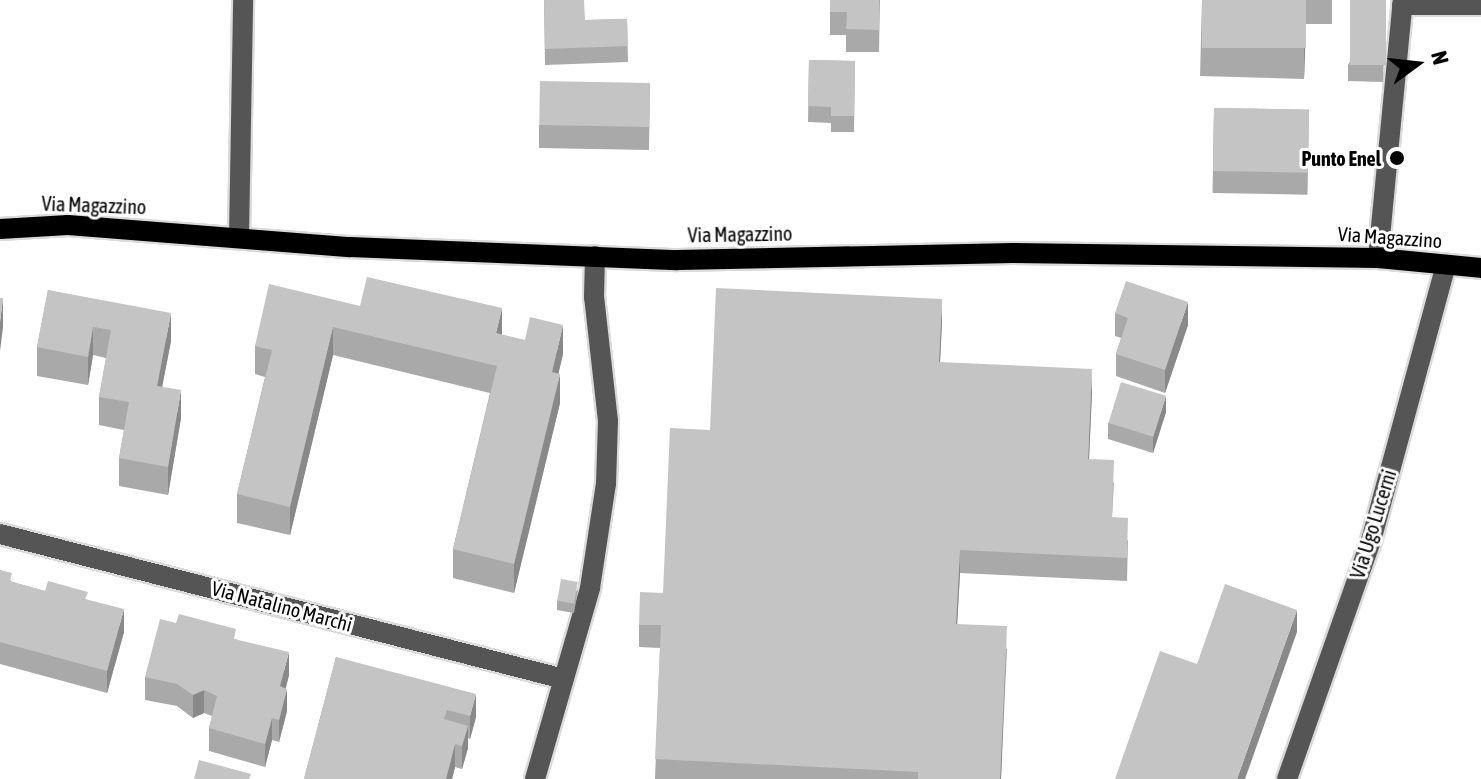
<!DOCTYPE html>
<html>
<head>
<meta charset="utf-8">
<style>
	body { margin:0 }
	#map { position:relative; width:1481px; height:779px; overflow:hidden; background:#fff; font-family:"Asap Condensed",sans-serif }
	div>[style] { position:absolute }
	.roads { filter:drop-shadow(2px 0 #dbdbdb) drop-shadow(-2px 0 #dbdbdb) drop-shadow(0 2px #dbdbdb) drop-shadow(0 -2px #dbdbdb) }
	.minor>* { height:20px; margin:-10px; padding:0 10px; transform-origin:10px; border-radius:10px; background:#555 }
	.major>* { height:20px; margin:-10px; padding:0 10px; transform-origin:10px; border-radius:10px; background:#000 }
	.wall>* { inset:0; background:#a9a9a9; transform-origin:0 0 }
	.shaded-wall>* { inset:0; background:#898989 }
	.building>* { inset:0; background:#c4c4c4; transform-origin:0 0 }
	.dots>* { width:22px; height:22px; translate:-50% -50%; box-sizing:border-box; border:4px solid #fff; border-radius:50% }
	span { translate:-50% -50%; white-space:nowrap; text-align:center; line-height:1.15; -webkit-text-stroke:6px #fff; paint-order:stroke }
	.poi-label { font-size:20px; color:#000; font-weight:700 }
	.right { translate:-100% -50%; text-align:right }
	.street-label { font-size:20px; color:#000 }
	.north { position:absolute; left:1377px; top:24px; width:80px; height:80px; -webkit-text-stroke:6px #fff; paint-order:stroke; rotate:75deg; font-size:22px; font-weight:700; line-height:32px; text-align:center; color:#000 }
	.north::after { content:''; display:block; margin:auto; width:28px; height:36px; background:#000; clip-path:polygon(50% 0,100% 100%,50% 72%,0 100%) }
</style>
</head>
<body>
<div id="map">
	<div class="roads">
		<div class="minor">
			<i style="left:1402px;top:5px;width:79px"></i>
			<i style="left:239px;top:237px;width:237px;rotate:-89deg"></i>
			<i style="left:1378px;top:258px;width:259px;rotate:-84.5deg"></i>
			<i style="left:0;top:534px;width:582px;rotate:14.42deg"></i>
			<i style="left:535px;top:779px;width:199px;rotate:-73.9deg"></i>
			<i style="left:590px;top:588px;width:105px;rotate:-81.3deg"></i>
			<i style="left:606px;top:484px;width:63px;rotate:-88.2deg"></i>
			<i style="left:608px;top:421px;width:125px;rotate:-96.4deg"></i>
			<i style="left:594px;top:297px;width:41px;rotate:-88.6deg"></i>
			<i style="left:1287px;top:779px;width:256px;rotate:-70.6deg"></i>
			<i style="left:1372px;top:537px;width:282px;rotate:-74.8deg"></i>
		</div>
		<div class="major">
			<i style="left:0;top:229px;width:68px;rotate:-3.4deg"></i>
			<i style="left:68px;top:225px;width:283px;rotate:4.5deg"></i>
			<i style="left:350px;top:247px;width:328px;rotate:2.3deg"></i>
			<i style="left:678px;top:260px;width:335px;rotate:-1.2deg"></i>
			<i style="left:1013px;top:253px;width:365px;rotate:0.8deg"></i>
			<i style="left:1378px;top:258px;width:103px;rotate:5.5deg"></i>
		</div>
	</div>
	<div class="wall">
		<i style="clip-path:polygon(544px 0,585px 20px,627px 19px,628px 62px,545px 65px)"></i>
		<i style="clip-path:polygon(830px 0,880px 0,879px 52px,846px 52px,846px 35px,830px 35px)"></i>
		<i style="clip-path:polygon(1202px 0,1332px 0,1332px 24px,1306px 24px,1304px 79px,1200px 76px)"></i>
		<i style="clip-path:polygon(1386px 0,1383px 82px,1348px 81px,1348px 65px)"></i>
		<i style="clip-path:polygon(809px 60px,855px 61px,854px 132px,831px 132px,831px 123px,808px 122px)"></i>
		<i style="clip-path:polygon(650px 83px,649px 150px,539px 148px,539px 125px)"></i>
		<i style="left:1214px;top:108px;width:95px;height:85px;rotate:1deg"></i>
		<i style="clip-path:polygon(48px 290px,171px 341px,162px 386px,181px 418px,168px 495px,119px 486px,119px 458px,124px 430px,99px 425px,99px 397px,106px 358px,93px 355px,88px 385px,37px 376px,37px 347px)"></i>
		<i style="clip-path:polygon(360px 306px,502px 335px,563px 354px,558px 374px,560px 403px,514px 593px,453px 578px,453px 549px,490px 393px,333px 355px,290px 535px,237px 523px,237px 494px,265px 377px,255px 374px,255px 346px)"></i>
		<i style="clip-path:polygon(1115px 313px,1188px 325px,1165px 393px,1116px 376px,1116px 354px,1121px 338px,1115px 336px)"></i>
		<i style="clip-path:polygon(942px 321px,940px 362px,1092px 392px,1089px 459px,1114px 483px,1112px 517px,1128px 541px,1127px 581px,960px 573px,957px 624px,1007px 649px,1001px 779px,655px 779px,660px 648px,639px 647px,639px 625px,663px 593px)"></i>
		<i style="clip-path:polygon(1166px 412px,1153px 453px,1108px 439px,1108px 423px)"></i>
		<i style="clip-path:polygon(0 570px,12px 582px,45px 591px,88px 600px,124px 632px,107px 693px,0 664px)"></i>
		<i style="clip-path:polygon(578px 590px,574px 613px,557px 610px,557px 601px)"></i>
		<i style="clip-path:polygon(236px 639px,289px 675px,286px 688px,287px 711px,279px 742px,272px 740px,265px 767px,209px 751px,209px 728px,212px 716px,204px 713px,193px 718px,177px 706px,145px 700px,145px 677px)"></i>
		<i style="clip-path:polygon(336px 657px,476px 717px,470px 739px,468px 738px,468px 748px,462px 769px,455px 767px,452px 779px,304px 779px)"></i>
	</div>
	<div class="shaded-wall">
		<i style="clip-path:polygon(1306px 0,1306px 24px,1304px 79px,1304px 51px)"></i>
		<i style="clip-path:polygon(3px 298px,3px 327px,0 351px,0 322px)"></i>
		<i style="clip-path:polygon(942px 299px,942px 321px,939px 385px,939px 362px)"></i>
		<i style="clip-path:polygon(1188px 302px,1188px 325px,1165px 393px,1165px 370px)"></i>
		<i style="clip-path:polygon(502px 308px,502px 337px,496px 333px)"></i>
		<i style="clip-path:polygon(171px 313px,171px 341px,157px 414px,157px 386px)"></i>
		<i style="clip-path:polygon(563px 325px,563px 354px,552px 401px,552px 372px)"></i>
		<i style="clip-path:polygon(93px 327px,93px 355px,88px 385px,88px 357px)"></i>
		<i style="clip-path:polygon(333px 327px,333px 355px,290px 535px,290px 507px)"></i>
		<i style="clip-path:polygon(1092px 369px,1092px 392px,1088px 481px,1088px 459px)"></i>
		<i style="clip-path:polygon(560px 374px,560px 403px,514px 593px,514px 564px)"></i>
		<i style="clip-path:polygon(181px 390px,181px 418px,168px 495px,168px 467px)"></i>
		<i style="clip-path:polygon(1166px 396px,1166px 412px,1153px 453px,1153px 437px)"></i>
		<i style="clip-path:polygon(960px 550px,960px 573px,956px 647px,956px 624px)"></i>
		<i style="clip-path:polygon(124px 609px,124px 632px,107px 693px,107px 671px)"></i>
		<i style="clip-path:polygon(1297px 610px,1297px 632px,1245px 779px,1237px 779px)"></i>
		<i style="clip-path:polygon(1007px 626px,1001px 779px,1000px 779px)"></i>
		<i style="clip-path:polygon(289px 652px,289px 675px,280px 709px,280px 686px)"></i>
		<i style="clip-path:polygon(287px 689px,287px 711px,279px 742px,279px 720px)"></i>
		<i style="clip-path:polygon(204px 690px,204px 713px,193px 718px,193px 695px)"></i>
		<i style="clip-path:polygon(476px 694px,476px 717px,470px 739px,470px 716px)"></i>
		<i style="clip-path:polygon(272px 718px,272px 740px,265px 767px,265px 744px)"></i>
		<i style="clip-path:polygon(468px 726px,468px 748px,462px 769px,462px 746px)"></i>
		<i style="clip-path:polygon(455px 744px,455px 767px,452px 779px,446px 779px)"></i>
	</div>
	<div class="building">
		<i style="clip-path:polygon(544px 0,584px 0,585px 20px,627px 19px,628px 46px,545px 49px)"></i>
		<i style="clip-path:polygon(830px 0,879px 0,879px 30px,846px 29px,847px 12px,830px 12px)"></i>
		<i style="left:1202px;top:0;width:104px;height:48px"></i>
		<i style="left:1350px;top:0;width:36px;height:65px"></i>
		<i style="clip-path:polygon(809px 60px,855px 61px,854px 116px,831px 116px,831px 107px,808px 106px)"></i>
		<i style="left:540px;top:81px;width:110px;height:44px;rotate:1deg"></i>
		<i style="left:1214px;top:108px;width:95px;height:63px;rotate:1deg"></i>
		<i style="clip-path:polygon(367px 277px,502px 308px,496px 333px,525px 340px,530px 317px,563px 325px,552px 372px,560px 374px,514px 564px,453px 549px,497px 366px,333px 327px,290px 507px,237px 494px,272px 350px,255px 346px,269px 284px,360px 306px)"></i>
		<i style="clip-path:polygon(1126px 281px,1188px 302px,1165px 370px,1116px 354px,1128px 318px,1115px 313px)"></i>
		<i style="clip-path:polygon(716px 288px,942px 299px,939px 362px,1092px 369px,1088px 459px,1114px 460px,1112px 517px,1128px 518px,1127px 558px,960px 550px,956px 624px,1007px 626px,1000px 779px,918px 779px,918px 772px,655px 759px,661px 625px,639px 625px,640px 592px,663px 593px,670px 428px,710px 430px)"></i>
		<i style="clip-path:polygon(48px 290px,171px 313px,157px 386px,181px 390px,168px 467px,119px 458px,129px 402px,99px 397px,111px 330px,93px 327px,88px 357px,37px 347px)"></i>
		<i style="clip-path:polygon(0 298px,3px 298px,0 322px)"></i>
		<i style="left:1121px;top:382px;width:47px;height:43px;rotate:17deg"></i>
		<i style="clip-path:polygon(0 570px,12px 573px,10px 581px,45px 591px,48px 581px,88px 592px,85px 599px,124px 609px,107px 671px,0 642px)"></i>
		<i style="left:561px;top:579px;width:17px;height:22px;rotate:10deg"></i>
		<i style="clip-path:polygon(1225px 584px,1297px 610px,1237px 779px,1115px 779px,1160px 651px,1197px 664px)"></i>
		<i style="clip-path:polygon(179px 614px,236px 629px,234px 639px,289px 652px,280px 686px,287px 689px,279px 720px,272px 718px,265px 744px,209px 728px,217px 696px,204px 690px,193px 695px,177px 684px,145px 677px,160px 619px,176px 623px)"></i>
		<i style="clip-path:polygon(336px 657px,476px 694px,470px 716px,447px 710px,444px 719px,468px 726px,462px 746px,455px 744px,446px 779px,304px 779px)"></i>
		<i style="clip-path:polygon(199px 760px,251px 774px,249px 779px,194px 779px)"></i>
	</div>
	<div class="dots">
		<i style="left:1397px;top:158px;background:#000"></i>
	</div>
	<div class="poi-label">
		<span class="right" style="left:1381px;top:158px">Punto Enel</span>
	</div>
	<div class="street-label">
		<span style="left:94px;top:205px;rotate:2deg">Via Magazzino</span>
		<span style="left:740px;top:234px;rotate:-1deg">Via Magazzino</span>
		<span style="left:1390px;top:237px;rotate:4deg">Via Magazzino</span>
		<span style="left:1373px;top:524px;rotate:-73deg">Via Ugo Lucerni</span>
		<span style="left:282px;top:606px;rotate:15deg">Via Natalino Marchi</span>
	</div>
	<div class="north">N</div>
</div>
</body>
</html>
